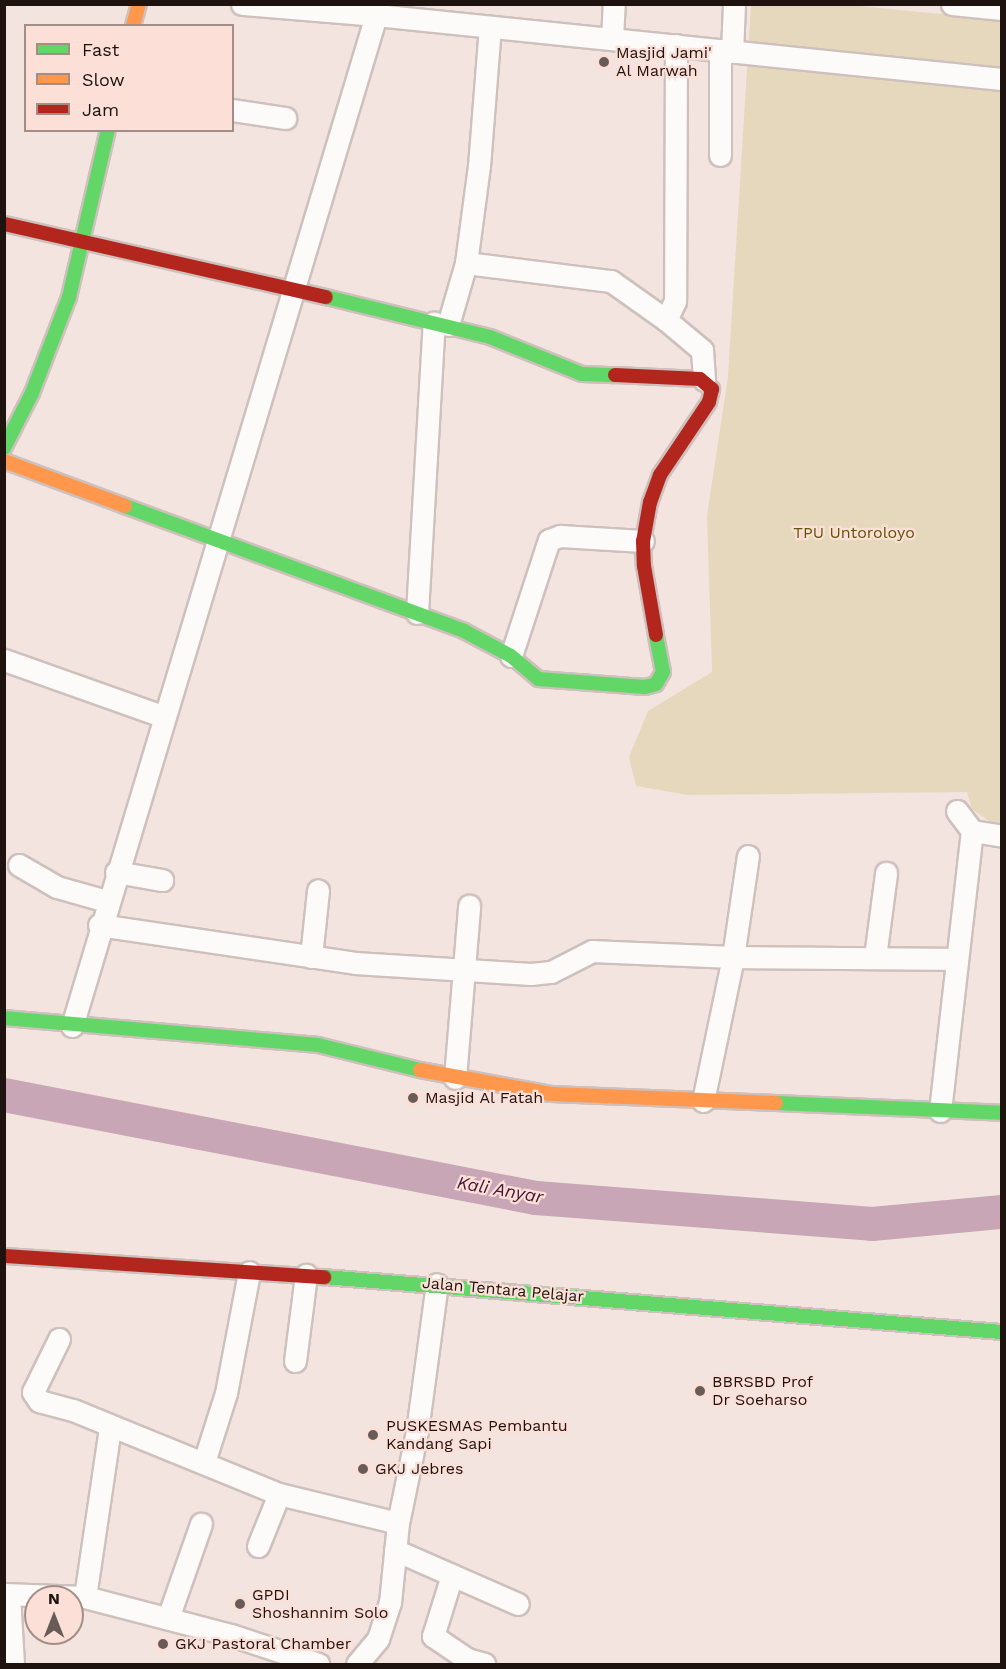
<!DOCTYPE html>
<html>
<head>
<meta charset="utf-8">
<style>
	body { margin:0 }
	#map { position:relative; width:1006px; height:1669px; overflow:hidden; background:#f4e4df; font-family:"Work Sans",sans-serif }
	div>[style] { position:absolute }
	.green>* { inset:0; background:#e5d8bd }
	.river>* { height:34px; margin:-17px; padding:0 17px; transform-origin:17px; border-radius:17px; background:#c8a6b6 }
	.roads { filter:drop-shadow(2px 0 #cec0bc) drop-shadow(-2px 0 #cec0bc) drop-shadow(0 2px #cec0bc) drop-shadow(0 -2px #cec0bc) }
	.street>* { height:21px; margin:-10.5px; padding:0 10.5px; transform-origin:10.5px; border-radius:10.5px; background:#fdfbfa }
	.fast>* { height:14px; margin:-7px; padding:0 7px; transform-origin:7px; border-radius:7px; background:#63d668 }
	.slow>* { height:14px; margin:-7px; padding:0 7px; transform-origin:7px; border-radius:7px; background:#ff974d }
	.jam>* { height:14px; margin:-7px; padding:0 7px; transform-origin:7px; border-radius:7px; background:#b3261e }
	.dots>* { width:16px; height:16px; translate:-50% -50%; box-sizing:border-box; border:3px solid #fce0d7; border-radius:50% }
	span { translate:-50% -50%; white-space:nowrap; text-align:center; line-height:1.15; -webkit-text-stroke:4.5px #fce0d7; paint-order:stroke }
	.poi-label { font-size:16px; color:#1e130f }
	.left { translate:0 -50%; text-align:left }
	.park-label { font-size:16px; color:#625302 }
	.street-label { font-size:16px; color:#1e130f }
	.water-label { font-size:18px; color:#461338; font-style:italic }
	.frame { position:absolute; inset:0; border:6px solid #1e130f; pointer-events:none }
	.legend { position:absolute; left:24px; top:24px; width:210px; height:108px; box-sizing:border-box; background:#fce0d7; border:2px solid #a38e87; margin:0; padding:8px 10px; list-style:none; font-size:18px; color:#1e130f }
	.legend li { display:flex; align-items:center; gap:12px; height:30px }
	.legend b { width:30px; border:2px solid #a38e87 }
	.north { position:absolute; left:24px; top:1585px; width:60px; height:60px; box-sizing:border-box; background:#fce0d7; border:2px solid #a38e87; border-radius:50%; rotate:0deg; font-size:16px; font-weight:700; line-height:24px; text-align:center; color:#1e130f }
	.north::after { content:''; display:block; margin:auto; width:21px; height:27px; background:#695c58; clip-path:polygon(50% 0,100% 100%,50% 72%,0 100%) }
</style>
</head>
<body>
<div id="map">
	<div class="green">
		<i style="clip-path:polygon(751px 5px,850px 5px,1001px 20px,1001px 823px,990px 822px,972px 809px,967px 792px,688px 795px,636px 786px,629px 757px,648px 711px,712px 672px,707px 516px,728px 376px)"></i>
	</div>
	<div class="river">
		<i style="left:4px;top:1095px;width:542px;rotate:10.96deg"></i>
		<i style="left:536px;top:1198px;width:337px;rotate:4.4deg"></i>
		<i style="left:872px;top:1224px;width:131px;rotate:-5.3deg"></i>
	</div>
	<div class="roads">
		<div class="street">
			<i style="left:242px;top:4px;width:134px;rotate:4.7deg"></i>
			<i style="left:376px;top:15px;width:629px;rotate:5.84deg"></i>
			<i style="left:952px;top:4px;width:50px;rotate:5.7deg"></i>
			<i style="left:612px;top:38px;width:34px;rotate:-87deg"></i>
			<i style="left:676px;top:45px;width:256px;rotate:90.2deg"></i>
			<i style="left:675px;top:301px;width:21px;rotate:115deg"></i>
			<i style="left:666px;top:320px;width:47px;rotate:39.8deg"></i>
			<i style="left:702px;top:350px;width:30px;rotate:86deg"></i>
			<i style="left:732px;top:52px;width:48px;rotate:-87.6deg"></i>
			<i style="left:232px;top:110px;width:54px;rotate:8.6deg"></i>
			<i style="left:720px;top:155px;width:105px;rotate:-90deg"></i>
			<i style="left:466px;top:263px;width:146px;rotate:7.1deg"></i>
			<i style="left:611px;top:281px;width:67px;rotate:35.3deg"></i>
			<i style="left:448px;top:325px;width:65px;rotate:-73.8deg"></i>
			<i style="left:466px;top:263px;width:98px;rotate:-82.4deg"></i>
			<i style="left:479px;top:166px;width:139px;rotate:-85.5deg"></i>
			<i style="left:417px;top:613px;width:291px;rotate:-86.7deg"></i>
			<i style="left:511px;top:656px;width:122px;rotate:-71.9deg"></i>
			<i style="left:549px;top:540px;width:12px;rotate:-20deg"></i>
			<i style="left:560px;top:536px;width:83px;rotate:3.4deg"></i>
			<i style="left:4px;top:660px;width:168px;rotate:19.5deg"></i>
			<i style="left:957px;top:811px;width:25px;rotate:53deg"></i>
			<i style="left:972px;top:831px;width:30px;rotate:9deg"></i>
			<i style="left:19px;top:865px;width:44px;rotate:30.1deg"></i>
			<i style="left:57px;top:887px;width:51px;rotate:15.9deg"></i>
			<i style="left:116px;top:872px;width:47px;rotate:9.9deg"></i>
			<i style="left:99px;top:925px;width:259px;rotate:8.4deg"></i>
			<i style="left:355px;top:963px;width:176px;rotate:3.6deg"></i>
			<i style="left:531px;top:974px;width:20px;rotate:-6deg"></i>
			<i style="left:551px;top:972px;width:46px;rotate:-27.1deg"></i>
			<i style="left:592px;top:951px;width:141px;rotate:2.4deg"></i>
			<i style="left:733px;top:957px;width:223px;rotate:0.5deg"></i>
			<i style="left:311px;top:957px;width:67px;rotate:-84deg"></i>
			<i style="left:875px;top:957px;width:85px;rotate:-82.5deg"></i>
			<i style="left:72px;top:1026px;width:1056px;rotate:-73.26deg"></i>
			<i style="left:455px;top:1078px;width:173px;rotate:-85.3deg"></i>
			<i style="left:703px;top:1101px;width:147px;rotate:-78.2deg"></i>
			<i style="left:733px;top:957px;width:102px;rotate:-81.6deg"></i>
			<i style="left:940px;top:1111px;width:282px;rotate:-83.5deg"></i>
			<i style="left:59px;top:1339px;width:59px;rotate:116.1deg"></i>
			<i style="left:33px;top:1392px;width:11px;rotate:56deg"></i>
			<i style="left:39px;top:1401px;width:35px;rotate:15deg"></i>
			<i style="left:73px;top:1410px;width:222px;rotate:22.2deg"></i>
			<i style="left:279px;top:1494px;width:122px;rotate:13.7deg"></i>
			<i style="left:295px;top:1361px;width:87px;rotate:-82.7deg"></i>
			<i style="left:204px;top:1462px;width:72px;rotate:-72.3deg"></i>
			<i style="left:226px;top:1393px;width:123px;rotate:-79.2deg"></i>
			<i style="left:258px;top:1546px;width:56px;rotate:-68deg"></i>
			<i style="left:395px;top:1550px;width:134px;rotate:23.7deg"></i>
			<i style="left:452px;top:1575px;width:64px;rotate:107.3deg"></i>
			<i style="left:433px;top:1636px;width:41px;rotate:34.1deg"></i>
			<i style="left:467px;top:1659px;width:18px;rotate:16deg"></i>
			<i style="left:4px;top:1594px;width:81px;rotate:2.1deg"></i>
			<i style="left:85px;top:1597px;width:151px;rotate:14.6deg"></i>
			<i style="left:231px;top:1635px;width:92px;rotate:18.4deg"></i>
			<i style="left:9px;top:1595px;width:69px;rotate:86.7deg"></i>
			<i style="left:85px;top:1597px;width:171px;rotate:-81.6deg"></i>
			<i style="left:168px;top:1618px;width:100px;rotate:-70.7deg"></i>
			<i style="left:357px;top:1664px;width:33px;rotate:-50deg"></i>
			<i style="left:378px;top:1639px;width:38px;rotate:-72deg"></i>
			<i style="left:390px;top:1603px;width:80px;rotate:-84.3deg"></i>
			<i style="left:398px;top:1523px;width:94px;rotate:-78.3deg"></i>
			<i style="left:417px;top:1431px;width:148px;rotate:-82.3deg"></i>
		</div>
		<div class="fast">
			<i style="left:326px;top:297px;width:169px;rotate:13.7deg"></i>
			<i style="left:490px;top:337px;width:99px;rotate:21.9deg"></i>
			<i style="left:582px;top:374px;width:33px;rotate:2deg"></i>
			<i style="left:4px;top:448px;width:62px;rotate:-63deg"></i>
			<i style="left:32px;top:393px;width:103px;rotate:-68.9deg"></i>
			<i style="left:69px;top:297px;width:171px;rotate:-76.9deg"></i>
			<i style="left:125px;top:506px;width:361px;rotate:20.2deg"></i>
			<i style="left:464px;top:631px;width:53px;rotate:28deg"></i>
			<i style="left:511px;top:656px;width:35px;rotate:40deg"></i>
			<i style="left:538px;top:679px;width:107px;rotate:4.3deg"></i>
			<i style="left:645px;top:687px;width:11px;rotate:-15deg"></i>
			<i style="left:656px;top:684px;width:14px;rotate:-60deg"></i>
			<i style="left:663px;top:672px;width:38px;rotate:-101deg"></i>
			<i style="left:4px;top:1018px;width:315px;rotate:4.9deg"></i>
			<i style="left:318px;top:1045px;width:105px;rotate:13.8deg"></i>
			<i style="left:776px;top:1103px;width:226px;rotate:2.5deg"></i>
			<i style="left:324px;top:1277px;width:680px;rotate:4.64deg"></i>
		</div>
		<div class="slow">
			<i style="left:133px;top:26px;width:23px;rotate:-75deg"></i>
			<i style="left:4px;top:461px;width:129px;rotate:20.4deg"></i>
			<i style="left:420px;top:1070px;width:133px;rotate:10.4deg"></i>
			<i style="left:551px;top:1094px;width:225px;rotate:2.3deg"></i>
		</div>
		<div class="jam">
			<i style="left:4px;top:224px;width:330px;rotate:12.8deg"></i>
			<i style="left:615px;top:375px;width:85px;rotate:2.7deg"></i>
			<i style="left:700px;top:379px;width:16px;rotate:40deg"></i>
			<i style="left:712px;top:389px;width:13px;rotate:103deg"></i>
			<i style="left:709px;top:402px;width:88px;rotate:123.9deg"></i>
			<i style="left:660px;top:475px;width:29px;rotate:110deg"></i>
			<i style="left:650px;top:502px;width:40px;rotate:100deg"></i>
			<i style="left:643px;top:541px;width:25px;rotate:88deg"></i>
			<i style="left:644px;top:566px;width:70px;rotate:80.1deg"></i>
			<i style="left:4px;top:1256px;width:321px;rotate:3.8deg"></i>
		</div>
	</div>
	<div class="dots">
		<i style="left:604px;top:62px;background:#695c58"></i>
		<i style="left:413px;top:1098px;background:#695c58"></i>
		<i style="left:700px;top:1391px;background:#695c58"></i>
		<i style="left:373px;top:1435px;background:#695c58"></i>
		<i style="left:363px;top:1469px;background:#695c58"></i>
		<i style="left:240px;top:1604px;background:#695c58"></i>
		<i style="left:163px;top:1644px;background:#695c58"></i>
	</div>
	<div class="poi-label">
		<span class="left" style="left:616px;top:62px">Masjid Jami'<br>Al Marwah</span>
		<span class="left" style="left:425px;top:1098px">Masjid Al Fatah</span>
		<span class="left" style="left:712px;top:1391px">BBRSBD Prof<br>Dr Soeharso</span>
		<span class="left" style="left:386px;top:1435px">PUSKESMAS Pembantu<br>Kandang Sapi</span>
		<span class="left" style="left:375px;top:1469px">GKJ Jebres</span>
		<span class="left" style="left:252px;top:1604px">GPDI<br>Shoshannim Solo</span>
		<span class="left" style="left:175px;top:1644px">GKJ Pastoral Chamber</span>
	</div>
	<div class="park-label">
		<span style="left:854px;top:533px">TPU Untoroloyo</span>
	</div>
	<div class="street-label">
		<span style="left:503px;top:1290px;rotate:5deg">Jalan Tentara Pelajar</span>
	</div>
	<div class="water-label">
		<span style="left:500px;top:1190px;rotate:10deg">Kali Anyar</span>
	</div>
	<div class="frame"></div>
	<ul class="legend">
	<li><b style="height:8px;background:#63d668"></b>Fast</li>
	<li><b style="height:8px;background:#ff974d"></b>Slow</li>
	<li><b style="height:8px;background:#b3261e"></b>Jam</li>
	</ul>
	<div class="north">N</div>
</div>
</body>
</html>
